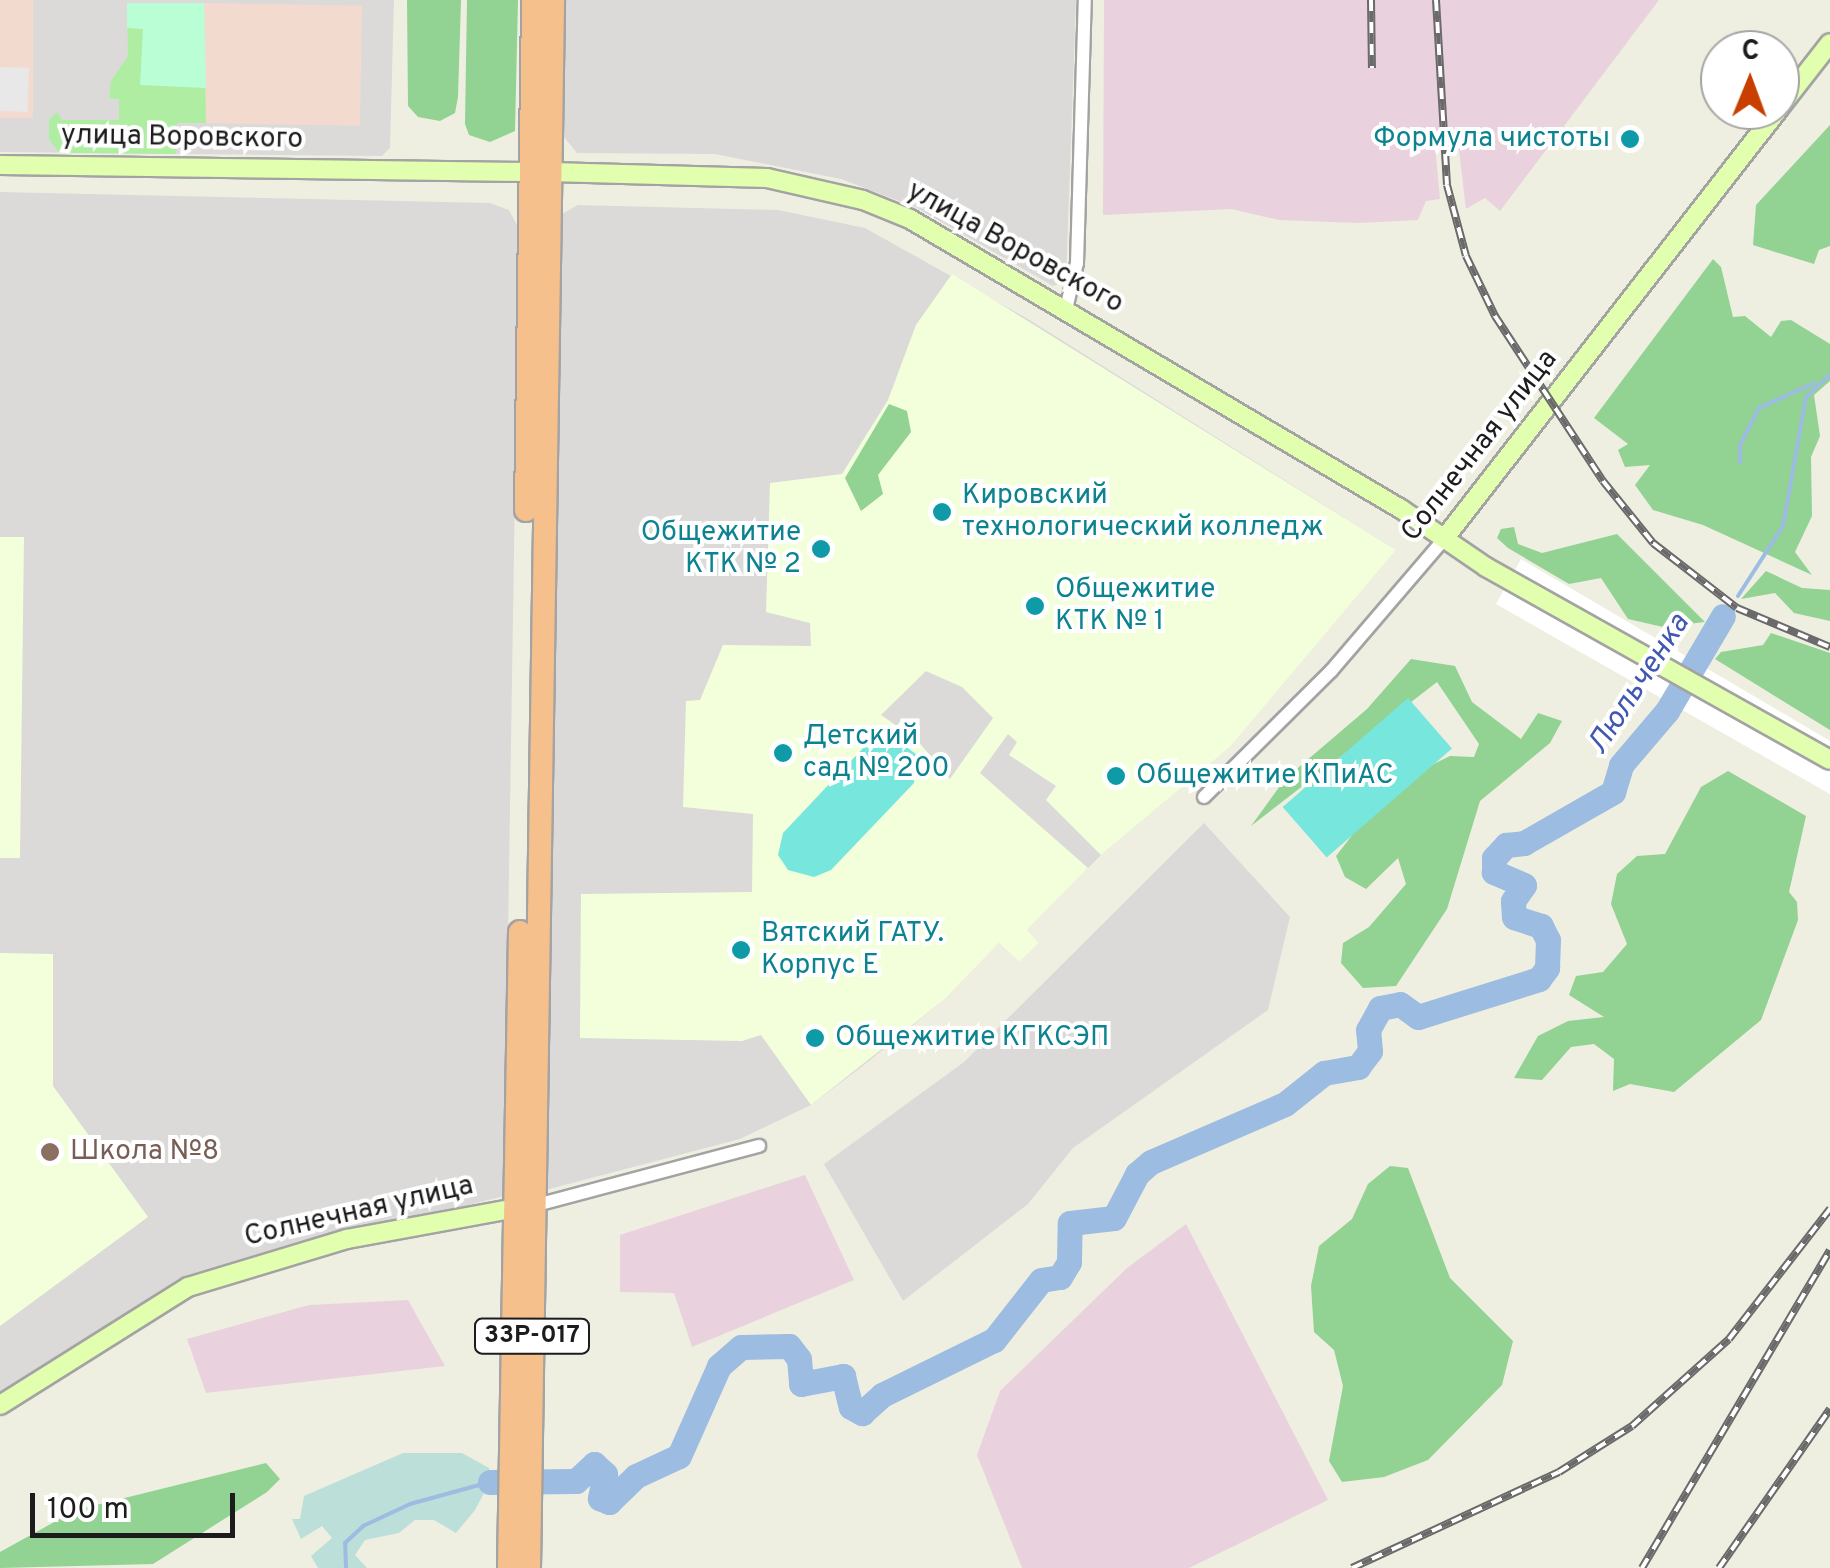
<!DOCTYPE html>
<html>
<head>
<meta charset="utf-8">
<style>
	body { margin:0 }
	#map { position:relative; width:1830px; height:1568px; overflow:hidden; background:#efefe1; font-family:Overpass,sans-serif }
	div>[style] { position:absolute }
	.residential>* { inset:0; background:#dbdad9 }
	.commercial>* { inset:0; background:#f2dbce; transform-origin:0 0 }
	.industrial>* { inset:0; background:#e9d2dd }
	.education>* { inset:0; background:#f3ffda }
	.grass>* { inset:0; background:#afeea2 }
	.forest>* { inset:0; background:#92d293 }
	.wetland>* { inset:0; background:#bcdfd9 }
	.park>* { inset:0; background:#b9fed4 }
	.pitch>* { inset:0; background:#77e6dd; transform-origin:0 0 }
	.parking>* { inset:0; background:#e8e8e8; transform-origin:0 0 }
	.pier>* { inset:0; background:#fff }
	.stream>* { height:4px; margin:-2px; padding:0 2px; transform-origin:2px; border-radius:2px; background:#9dbce1 }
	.river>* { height:25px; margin:-12.5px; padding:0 12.5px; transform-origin:12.5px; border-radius:12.5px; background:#9dbce1 }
	.roads { filter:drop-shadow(2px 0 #a3a3a3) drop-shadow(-2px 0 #a3a3a3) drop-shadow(0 2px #a3a3a3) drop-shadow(0 -2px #a3a3a3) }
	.minor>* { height:12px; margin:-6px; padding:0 6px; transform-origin:6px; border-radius:6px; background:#fff }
	.secondary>* { height:18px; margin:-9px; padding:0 9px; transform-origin:9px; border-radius:9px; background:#e2ffaf }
	.trunk>* { height:22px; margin:-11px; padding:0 11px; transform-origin:11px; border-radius:11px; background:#f6c08c }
	.rail>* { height:8px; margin-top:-4px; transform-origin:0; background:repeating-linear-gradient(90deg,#fff 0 11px,#6a6a6a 0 22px); box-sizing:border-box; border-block:2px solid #6a6a6a }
	.dots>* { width:28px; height:28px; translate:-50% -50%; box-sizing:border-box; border:5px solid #fff; border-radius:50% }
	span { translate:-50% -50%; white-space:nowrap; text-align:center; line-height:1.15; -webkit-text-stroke:8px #fff; paint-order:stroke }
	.shield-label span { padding:2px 8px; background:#fff; border:2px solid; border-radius:8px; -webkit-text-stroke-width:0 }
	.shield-label { font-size:25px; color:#1c1c1c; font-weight:700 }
	.street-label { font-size:28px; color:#1c1c1c }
	.culture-label { font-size:28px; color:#0d838f }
	.right { translate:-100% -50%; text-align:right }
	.left { translate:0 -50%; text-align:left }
	.education-label { font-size:28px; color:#785e54 }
	.water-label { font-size:30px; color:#4157b4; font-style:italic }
	.north { position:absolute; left:1700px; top:30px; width:100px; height:100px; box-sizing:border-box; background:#fff; border:2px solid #a4a4a4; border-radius:50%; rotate:1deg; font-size:28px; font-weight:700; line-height:40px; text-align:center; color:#1c1c1c }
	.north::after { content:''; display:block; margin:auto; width:35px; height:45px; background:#c93f00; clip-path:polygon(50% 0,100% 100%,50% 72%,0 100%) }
	.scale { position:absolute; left:30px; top:1493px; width:205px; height:45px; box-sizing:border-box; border:5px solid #1c1c1c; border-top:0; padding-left:12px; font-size:30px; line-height:35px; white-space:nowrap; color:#1c1c1c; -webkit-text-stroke:8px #fff; paint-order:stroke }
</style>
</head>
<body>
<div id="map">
	<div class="residential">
		<i style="clip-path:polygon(0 0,394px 0,390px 148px,382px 156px,0 152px)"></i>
		<i style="clip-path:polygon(559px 0,1076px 0,1066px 281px,1053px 286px,915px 207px,841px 179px,715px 154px,577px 153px,559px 131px)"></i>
		<i style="clip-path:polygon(0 192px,490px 203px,509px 210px,519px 229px,504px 1196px,261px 1258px,142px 1305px,0 1396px)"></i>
		<i style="clip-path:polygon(578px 205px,778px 210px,865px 228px,1028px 319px,1396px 550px,1230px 747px,1101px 855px,1027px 930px,1039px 943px,1019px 962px,999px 943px,945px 999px,864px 1065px,811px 1105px,740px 1139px,538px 1192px,558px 216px)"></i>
		<i style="clip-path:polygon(1204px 823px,1290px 917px,1268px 1010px,1073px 1148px,1028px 1204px,903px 1301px,824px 1164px,964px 1062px)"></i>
	</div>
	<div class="commercial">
		<i style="left:0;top:0;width:33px;height:118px"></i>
		<i style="left:204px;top:3px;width:158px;height:120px;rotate:1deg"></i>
	</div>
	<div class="industrial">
		<i style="clip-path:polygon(1104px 0,1659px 0,1500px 211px,1485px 198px,1466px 209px,1458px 142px,1435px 144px,1440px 199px,1426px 201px,1418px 220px,1358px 223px,1279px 220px,1231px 209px,1103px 215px)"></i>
		<i style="clip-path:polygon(805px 1175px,854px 1280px,692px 1347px,674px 1293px,620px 1292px,620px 1235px)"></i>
		<i style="clip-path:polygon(1186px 1224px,1328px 1500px,1189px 1568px,1022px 1568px,977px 1455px,1000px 1391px,1127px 1268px)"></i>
		<i style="clip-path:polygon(408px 1300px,445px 1366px,206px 1393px,187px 1339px,309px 1305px)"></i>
	</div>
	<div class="education">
		<i style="clip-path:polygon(evenodd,952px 274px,1396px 550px,1230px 747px,1101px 855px,1046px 800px,1056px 786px,1009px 755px,1017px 742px,1008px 734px,980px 773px,1088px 868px,1027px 930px,1039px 943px,1019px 962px,999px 943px,945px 999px,811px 1105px,761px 1035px,742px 1041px,580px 1038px,581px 894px,752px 892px,753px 814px,683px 807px,686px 701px,700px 700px,723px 645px,811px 646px,810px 623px,766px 612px,770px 483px,842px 474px,888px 400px,916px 325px,952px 274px,926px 671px,962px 687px,993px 718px,950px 779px,916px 739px,881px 715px,926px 671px)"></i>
		<i style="clip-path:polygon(0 537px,24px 537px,20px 858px,0 858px)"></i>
		<i style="clip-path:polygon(0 953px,53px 954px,53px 1086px,148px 1217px,0 1326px)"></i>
	</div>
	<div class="grass">
		<i style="clip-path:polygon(127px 3px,204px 3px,206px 123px,177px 123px,176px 154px,59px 153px,49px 139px,49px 120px,57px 112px,62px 120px,119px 120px,119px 99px,109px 98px,111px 81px,128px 56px)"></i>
	</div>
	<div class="forest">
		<i style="clip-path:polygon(407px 0,461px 0,458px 97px,455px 113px,440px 121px,418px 117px,408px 106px)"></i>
		<i style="clip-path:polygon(467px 0,518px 0,515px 131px,490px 142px,469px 135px,465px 124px)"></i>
		<i style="clip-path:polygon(1830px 125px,1830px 246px,1819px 250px,1814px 264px,1753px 245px,1756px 205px)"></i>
		<i style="clip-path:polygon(1713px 259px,1721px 267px,1733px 317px,1745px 316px,1771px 337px,1781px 321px,1791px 320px,1830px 344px,1830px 381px,1814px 395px,1820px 436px,1811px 457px,1812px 516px,1795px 552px,1812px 575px,1703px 525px,1653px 510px,1635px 485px,1650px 465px,1625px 467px,1618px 450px,1628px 444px,1594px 418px)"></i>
		<i style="clip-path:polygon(889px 404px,907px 411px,911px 432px,878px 475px,883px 494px,861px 511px,845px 478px)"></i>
		<i style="clip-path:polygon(1514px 527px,1518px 544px,1542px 553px,1617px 534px,1705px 622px,1663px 627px,1628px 619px,1601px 578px,1569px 584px,1508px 548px,1497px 538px,1501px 529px)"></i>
		<i style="clip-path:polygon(1766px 571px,1802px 588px,1830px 590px,1830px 621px,1794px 613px,1775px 593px,1741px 599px)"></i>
		<i style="clip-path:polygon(1771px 633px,1830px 653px,1830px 730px,1715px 659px,1721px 652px,1763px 645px)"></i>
		<i style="clip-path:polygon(1411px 659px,1455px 666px,1472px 702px,1521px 739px,1538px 713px,1562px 721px,1550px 743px,1480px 801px,1447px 909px,1396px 986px,1363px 988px,1341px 963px,1343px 943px,1369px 927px,1406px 884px,1398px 858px,1366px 889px,1345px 877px,1336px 856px,1391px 785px,1450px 756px,1474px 757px,1479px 744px,1437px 682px,1251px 826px,1285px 779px,1367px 709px)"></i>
		<i style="clip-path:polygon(1728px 771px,1806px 816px,1789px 892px,1797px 902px,1798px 920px,1761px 1020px,1674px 1092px,1630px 1084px,1613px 1091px,1614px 1059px,1594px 1044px,1571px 1047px,1542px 1080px,1514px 1078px,1538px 1036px,1568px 1021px,1604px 1017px,1569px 995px,1576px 976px,1603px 972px,1627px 944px,1611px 904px,1617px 874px,1637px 856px,1665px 854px,1701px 787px)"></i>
		<i style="clip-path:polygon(1390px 1166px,1408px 1168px,1450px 1278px,1513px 1341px,1502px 1385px,1428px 1460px,1384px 1477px,1342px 1482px,1329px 1461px,1343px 1386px,1334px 1350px,1314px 1332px,1311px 1286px,1319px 1246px,1352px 1219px,1368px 1184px)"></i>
		<i style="clip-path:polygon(266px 1463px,280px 1479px,267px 1492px,153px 1564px,0 1568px,0 1552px,76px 1510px)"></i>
	</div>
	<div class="wetland">
		<i style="clip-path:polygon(403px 1453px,462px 1453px,489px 1468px,490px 1482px,475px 1510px,456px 1533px,434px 1520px,415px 1520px,399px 1533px,365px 1540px,355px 1555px,367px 1568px,318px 1568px,311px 1556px,332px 1538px,322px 1526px,301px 1539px,292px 1519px,300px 1519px,304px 1496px)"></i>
	</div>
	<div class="park">
		<i style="clip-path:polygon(127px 3px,204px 3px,206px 88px,140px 85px,143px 29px,127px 28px)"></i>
	</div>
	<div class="pitch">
		<i style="left:1408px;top:698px;width:67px;height:166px;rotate:49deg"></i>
		<i style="clip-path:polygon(881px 738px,895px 738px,917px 755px,914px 783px,831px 870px,814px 877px,788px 870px,778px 855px,783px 833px,867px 744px)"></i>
	</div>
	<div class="parking">
		<i style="left:0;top:67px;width:29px;height:44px;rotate:2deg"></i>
	</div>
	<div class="pier">
		<i style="clip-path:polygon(1521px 559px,1830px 741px,1830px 794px,1496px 604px)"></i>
	</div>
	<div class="stream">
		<i style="left:1740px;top:462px;width:17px;rotate:-90deg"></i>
		<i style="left:1740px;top:445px;width:42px;rotate:-62.8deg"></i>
		<i style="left:1759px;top:408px;width:60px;rotate:-24.4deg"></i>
		<i style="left:1738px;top:596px;width:83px;rotate:-57.3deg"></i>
		<i style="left:1783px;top:526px;width:131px;rotate:-79.9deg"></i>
		<i style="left:1806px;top:397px;width:33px;rotate:-43deg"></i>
		<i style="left:346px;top:1568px;width:25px;rotate:-92deg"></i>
		<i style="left:345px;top:1543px;width:25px;rotate:-43deg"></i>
		<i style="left:363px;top:1526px;width:52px;rotate:-25.1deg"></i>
		<i style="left:410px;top:1504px;width:83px;rotate:-15.4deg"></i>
	</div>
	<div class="river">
		<i style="left:490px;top:1482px;width:86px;rotate:-0.7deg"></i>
		<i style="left:576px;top:1481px;width:25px;rotate:-43deg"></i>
		<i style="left:594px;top:1464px;width:15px;rotate:42deg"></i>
		<i style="left:605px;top:1474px;width:25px;rotate:102deg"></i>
		<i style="left:600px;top:1498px;width:10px;rotate:24deg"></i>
		<i style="left:609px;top:1502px;width:37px;rotate:-44deg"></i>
		<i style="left:636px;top:1476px;width:47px;rotate:-24.9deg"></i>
		<i style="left:679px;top:1456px;width:98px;rotate:-66deg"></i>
		<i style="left:719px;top:1366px;width:29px;rotate:-41deg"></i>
		<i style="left:741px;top:1347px;width:48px;rotate:-1.2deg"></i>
		<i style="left:789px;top:1346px;width:16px;rotate:52deg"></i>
		<i style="left:799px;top:1359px;width:25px;rotate:85deg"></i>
		<i style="left:801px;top:1384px;width:43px;rotate:-10.8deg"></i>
		<i style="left:843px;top:1376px;width:32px;rotate:76deg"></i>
		<i style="left:851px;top:1407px;width:13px;rotate:29deg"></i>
		<i style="left:862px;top:1413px;width:27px;rotate:-42deg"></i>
		<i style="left:882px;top:1395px;width:125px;rotate:-26.2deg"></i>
		<i style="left:994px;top:1340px;width:76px;rotate:-51.9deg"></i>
		<i style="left:1041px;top:1280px;width:19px;rotate:-9deg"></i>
		<i style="left:1060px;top:1277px;width:17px;rotate:-59deg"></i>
		<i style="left:1069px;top:1262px;width:39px;rotate:-89deg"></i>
		<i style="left:1070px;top:1223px;width:44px;rotate:-6.5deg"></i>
		<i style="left:1114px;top:1218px;width:50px;rotate:-62.4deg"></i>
		<i style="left:1137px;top:1174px;width:18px;rotate:-41deg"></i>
		<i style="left:1151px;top:1162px;width:146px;rotate:-23.4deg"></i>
		<i style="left:1285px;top:1104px;width:50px;rotate:-38.5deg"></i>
		<i style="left:1324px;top:1073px;width:35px;rotate:-10deg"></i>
		<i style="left:1358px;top:1067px;width:20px;rotate:-53deg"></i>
		<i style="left:1370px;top:1051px;width:21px;rotate:-95deg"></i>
		<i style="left:1368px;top:1030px;width:25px;rotate:-61deg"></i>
		<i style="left:1380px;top:1008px;width:20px;rotate:-11deg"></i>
		<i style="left:1400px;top:1004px;width:22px;rotate:36deg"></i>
		<i style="left:1418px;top:1017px;width:127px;rotate:-17.4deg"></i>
		<i style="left:1539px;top:979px;width:14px;rotate:-54deg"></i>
		<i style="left:1547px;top:968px;width:28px;rotate:-88deg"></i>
		<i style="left:1548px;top:940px;width:16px;rotate:-117deg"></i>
		<i style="left:1541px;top:926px;width:28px;rotate:-162deg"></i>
		<i style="left:1514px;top:917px;width:16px;rotate:-94deg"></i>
		<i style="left:1513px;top:901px;width:19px;rotate:-55deg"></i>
		<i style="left:1524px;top:885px;width:33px;rotate:-157deg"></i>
		<i style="left:1494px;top:872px;width:14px;rotate:-90deg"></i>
		<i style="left:1494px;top:858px;width:18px;rotate:-47deg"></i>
		<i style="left:1506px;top:845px;width:18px;rotate:-6deg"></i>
		<i style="left:1524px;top:843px;width:103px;rotate:-29.8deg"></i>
		<i style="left:1613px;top:792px;width:28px;rotate:-73deg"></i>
		<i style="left:1621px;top:765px;width:71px;rotate:-49.6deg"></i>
		<i style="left:1667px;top:711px;width:110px;rotate:-59.5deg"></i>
	</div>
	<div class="roads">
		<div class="minor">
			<i style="left:1066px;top:309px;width:47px;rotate:-76.6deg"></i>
			<i style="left:1077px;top:263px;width:263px;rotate:-88.3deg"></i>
			<i style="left:1204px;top:797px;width:179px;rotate:-44.8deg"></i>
			<i style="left:1331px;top:671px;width:174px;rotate:-49.4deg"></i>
			<i style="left:533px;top:1206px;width:234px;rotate:-14.9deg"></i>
		</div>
		<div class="secondary">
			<i style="left:1780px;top:107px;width:81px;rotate:-52deg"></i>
			<i style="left:0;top:165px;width:530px;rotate:0.76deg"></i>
			<i style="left:551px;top:172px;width:216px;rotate:1.6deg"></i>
			<i style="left:767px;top:178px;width:98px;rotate:12.9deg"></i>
			<i style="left:863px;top:200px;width:51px;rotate:22deg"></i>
			<i style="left:910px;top:219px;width:570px;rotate:30.57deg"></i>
			<i style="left:1401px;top:509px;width:103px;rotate:34.3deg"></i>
			<i style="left:1486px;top:567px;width:394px;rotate:29.3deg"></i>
			<i style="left:1444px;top:539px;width:544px;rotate:-52.1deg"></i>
			<i style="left:0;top:1405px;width:222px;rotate:-32.1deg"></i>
			<i style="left:188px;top:1287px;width:166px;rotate:-16.8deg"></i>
			<i style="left:347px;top:1239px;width:172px;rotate:-10.4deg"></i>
		</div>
		<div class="trunk">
			<i style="left:526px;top:510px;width:510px;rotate:-89.21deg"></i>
			<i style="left:509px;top:1568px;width:636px;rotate:-89.01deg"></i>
			<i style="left:529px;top:1568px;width:1568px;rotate:-89.12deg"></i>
		</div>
	</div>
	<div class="rail">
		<i style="left:1371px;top:0;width:68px;rotate:89.2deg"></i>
		<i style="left:1436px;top:0;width:185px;rotate:86.6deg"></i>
		<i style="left:1447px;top:185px;width:73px;rotate:75deg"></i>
		<i style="left:1466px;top:256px;width:67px;rotate:64.2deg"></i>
		<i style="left:1495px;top:316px;width:197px;rotate:56.8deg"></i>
		<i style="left:1603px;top:481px;width:80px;rotate:51.1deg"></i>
		<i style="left:1653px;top:543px;width:106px;rotate:37.7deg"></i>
		<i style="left:1737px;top:608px;width:101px;rotate:22.8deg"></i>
		<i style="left:1352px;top:1568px;width:228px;rotate:-24.9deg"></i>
		<i style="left:1559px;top:1472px;width:86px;rotate:-32.2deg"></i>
		<i style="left:1632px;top:1426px;width:130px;rotate:-41.9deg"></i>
		<i style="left:1729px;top:1339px;width:165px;rotate:-52.2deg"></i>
		<i style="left:1642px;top:1568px;width:369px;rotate:-59.4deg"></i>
		<i style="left:1719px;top:1568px;width:194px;rotate:-55.1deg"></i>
	</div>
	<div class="dots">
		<i style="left:1630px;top:139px;background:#0f9aa8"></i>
		<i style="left:942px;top:512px;background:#0f9aa8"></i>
		<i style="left:821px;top:549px;background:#0f9aa8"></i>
		<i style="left:1035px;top:606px;background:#0f9aa8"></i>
		<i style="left:783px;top:753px;background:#0f9aa8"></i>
		<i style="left:1116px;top:776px;background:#0f9aa8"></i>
		<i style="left:741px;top:950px;background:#0f9aa8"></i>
		<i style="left:815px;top:1038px;background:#0f9aa8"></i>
		<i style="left:50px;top:1152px;background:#8d6e63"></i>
	</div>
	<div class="shield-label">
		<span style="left:532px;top:1336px">33Р-017</span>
	</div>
	<div class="street-label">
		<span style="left:182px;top:138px;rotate:1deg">улица Воровского</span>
		<span style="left:1015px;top:248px;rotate:29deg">улица Воровского</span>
		<span style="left:1480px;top:446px;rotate:-52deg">Солнечная улица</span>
		<span style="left:359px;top:1212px;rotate:-13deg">Солнечная улица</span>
	</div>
	<div class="culture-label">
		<span class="right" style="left:1610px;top:139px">Формула чистоты</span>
		<span class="left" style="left:962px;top:512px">Кировский<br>технологический колледж</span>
		<span class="right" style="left:801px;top:549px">Общежитие<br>КТК № 2</span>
		<span class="left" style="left:1055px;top:606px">Общежитие<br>КТК № 1</span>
		<span class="left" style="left:803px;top:753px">Детский<br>сад № 200</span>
		<span class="left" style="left:1136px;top:776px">Общежитие КПиАС</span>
		<span class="left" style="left:761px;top:950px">Вятский ГАТУ.<br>Корпус Е</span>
		<span class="left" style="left:835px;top:1038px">Общежитие КГКСЭП</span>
	</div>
	<div class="education-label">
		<span class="left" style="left:70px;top:1152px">Школа №8</span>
	</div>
	<div class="water-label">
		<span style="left:1640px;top:685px;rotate:-57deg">Люльченка</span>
	</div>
	<div class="north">С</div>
	<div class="scale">100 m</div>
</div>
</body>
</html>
